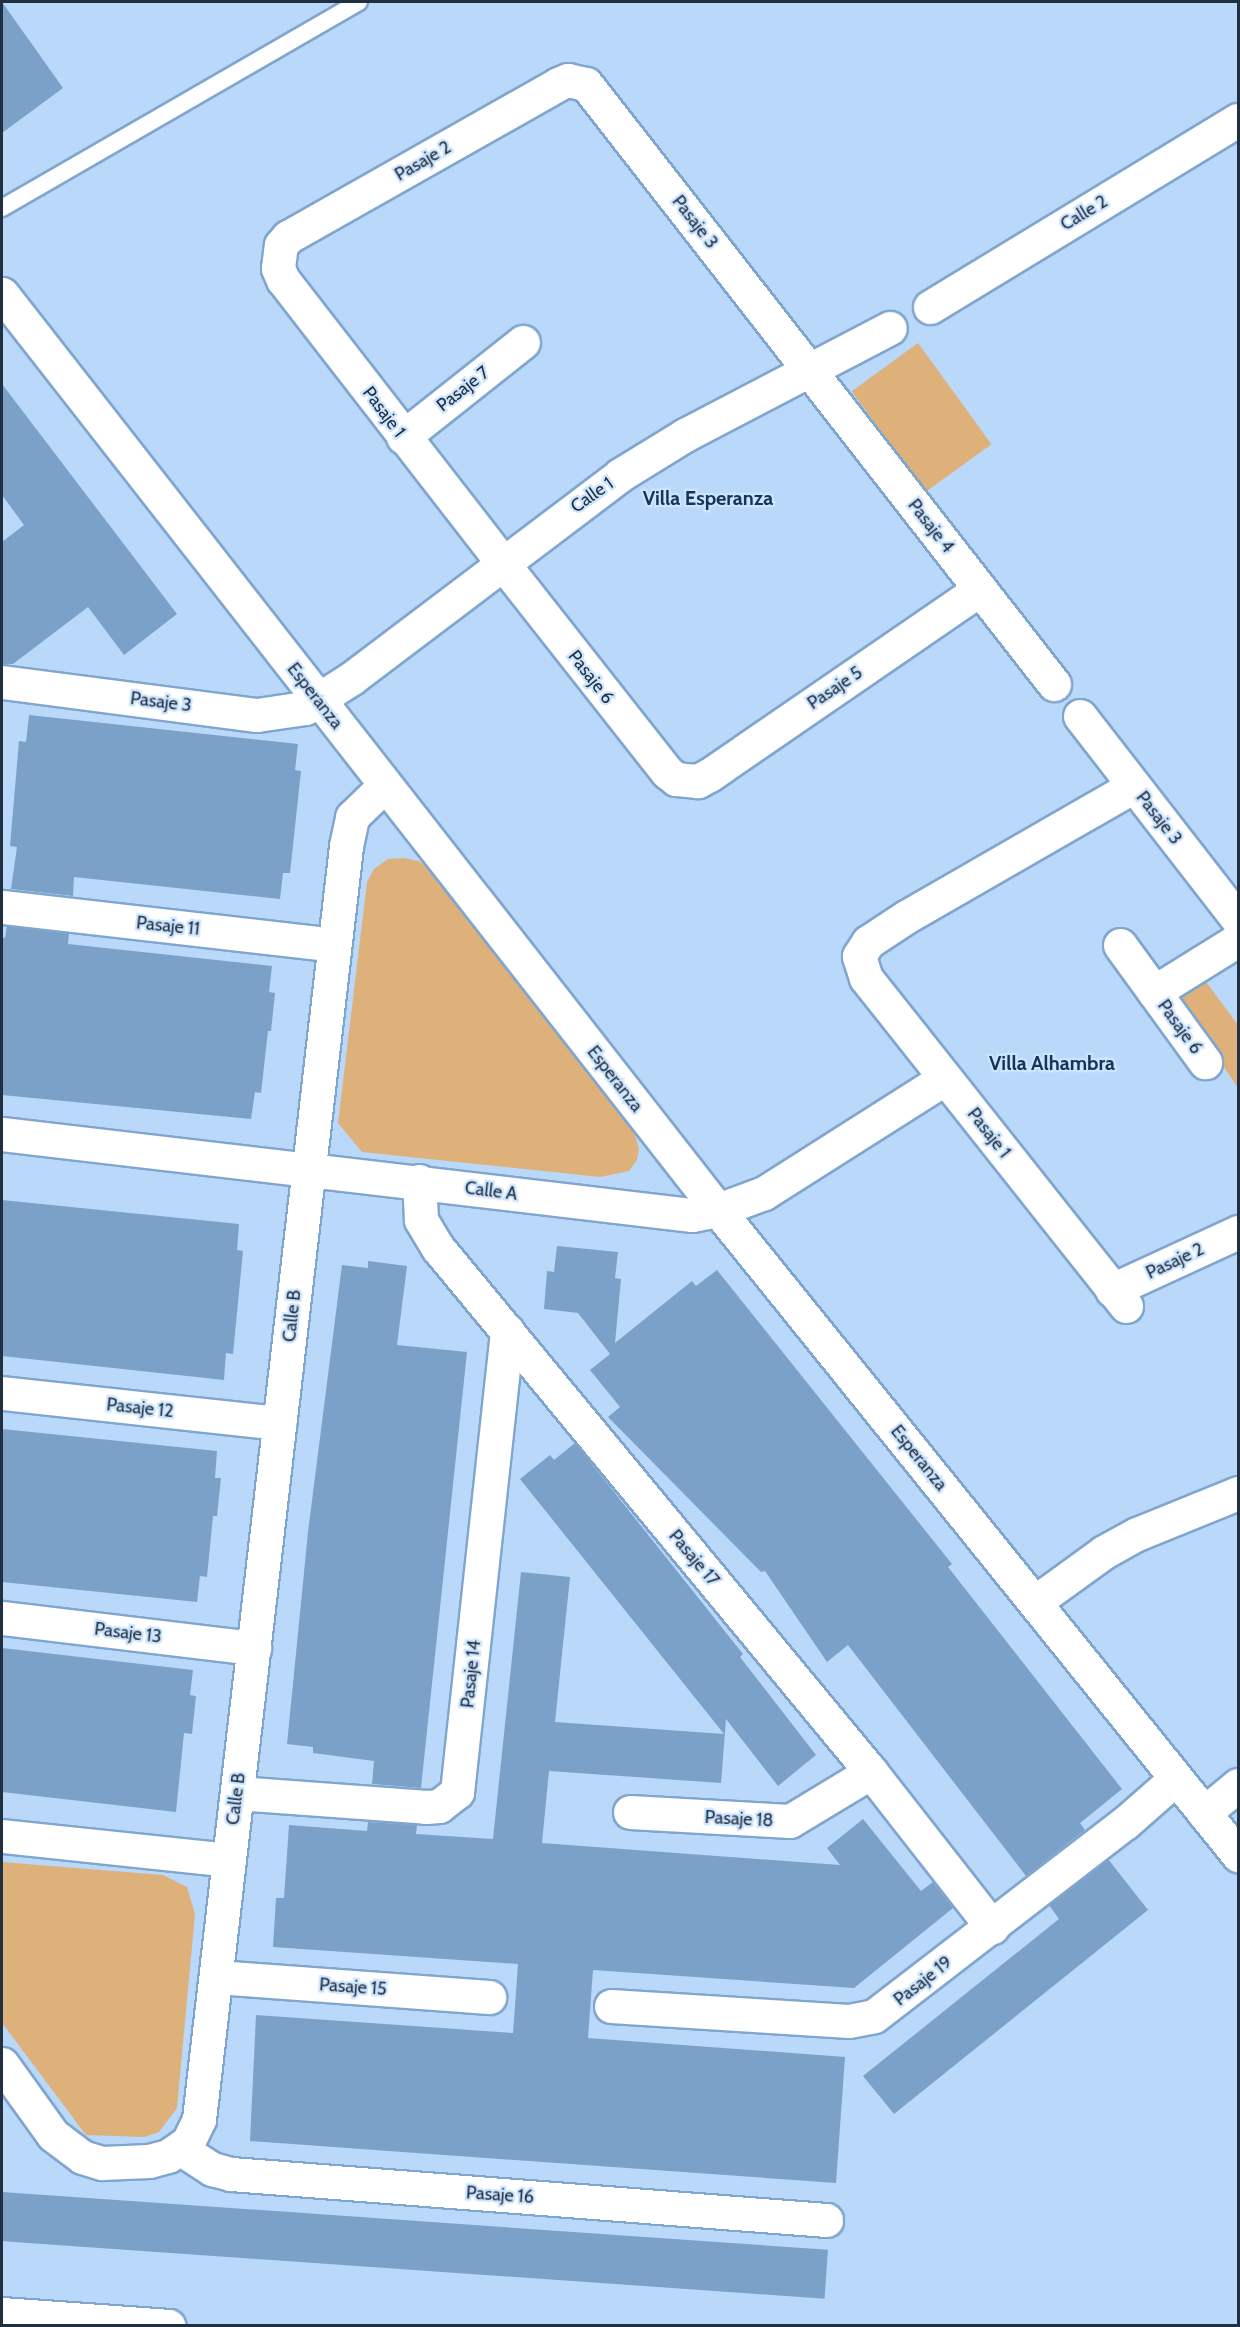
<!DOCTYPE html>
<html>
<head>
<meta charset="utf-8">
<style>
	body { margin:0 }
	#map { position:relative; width:1240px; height:2327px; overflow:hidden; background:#b9d8fa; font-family:Cabin,sans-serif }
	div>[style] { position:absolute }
	.green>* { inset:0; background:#deb17b; transform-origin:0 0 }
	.building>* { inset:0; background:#7ca1c9; transform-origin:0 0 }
	.roads { filter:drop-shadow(2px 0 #81a6ce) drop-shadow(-2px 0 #81a6ce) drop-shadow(0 2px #81a6ce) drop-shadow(0 -2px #81a6ce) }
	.service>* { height:16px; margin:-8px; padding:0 8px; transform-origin:8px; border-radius:8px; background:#fff }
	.minor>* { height:33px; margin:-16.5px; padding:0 16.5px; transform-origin:16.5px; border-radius:16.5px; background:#fff }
	.tertiary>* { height:33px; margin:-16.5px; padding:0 16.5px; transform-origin:16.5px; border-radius:16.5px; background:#fff }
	span { translate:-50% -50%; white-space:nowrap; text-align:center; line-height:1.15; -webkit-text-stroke:4.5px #cde4fe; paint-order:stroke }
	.street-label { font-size:18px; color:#213041 }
	.neighbourhood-label { font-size:20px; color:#143557; font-weight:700 }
	.frame { position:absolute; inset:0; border:3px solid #213041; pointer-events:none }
</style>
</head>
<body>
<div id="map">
	<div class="green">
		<i style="left:918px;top:343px;width:125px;height:82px;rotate:54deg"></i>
		<i style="clip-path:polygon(404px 858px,419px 861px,431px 870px,630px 1121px,639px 1148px,637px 1160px,629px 1171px,600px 1177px,362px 1152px,338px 1123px,367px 882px,374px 869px,388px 859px)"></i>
		<i style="clip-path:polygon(1204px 979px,1238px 1025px,1238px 1088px,1176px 996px)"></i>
		<i style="clip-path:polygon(2px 1862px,163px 1875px,187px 1887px,195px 1914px,177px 2108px,159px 2132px,144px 2137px,86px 2135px,2px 2023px)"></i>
	</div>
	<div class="building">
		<i style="clip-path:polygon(2px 2px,63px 88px,2px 133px)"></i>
		<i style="clip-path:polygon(2px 384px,177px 614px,124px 655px,88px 607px,13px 664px,2px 664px,2px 542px,24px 525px,2px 495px)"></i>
		<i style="clip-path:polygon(29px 715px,298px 744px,295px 770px,301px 771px,290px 873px,283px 873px,280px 899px,74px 877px,73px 896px,11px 889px,17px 847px,10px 846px,19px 741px,26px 742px)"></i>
		<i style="clip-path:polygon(7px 926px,69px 933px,68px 944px,272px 966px,269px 992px,275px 993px,271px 1031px,268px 1031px,261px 1093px,255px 1092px,251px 1119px,2px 1095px,2px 937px,5px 938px)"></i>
		<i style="clip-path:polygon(2px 1200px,239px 1224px,237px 1250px,243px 1251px,233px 1354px,226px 1353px,224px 1380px,2px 1356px)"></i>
		<i style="clip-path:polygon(557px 1246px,618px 1252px,615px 1278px,621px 1279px,615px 1343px,692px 1281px,696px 1286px,717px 1270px,952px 1564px,948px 1567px,1122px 1789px,1080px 1823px,1085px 1830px,1026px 1876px,848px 1645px,827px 1662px,765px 1571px,761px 1572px,608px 1417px,620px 1407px,590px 1370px,610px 1354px,578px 1313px,544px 1309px,547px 1271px,554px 1272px)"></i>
		<i style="clip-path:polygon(368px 1261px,407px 1266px,397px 1345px,467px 1352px,421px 1788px,372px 1784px,374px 1761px,313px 1753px,313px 1747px,287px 1744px,308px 1532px,342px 1265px,368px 1268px)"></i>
		<i style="clip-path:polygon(2px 1429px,217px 1451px,215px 1478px,221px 1478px,217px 1516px,213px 1516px,207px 1577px,200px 1576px,197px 1602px,2px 1582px)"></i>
		<i style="clip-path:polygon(575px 1443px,743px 1654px,740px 1657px,816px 1755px,778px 1786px,726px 1719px,721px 1783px,549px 1771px,542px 1843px,840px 1865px,827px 1848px,863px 1819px,921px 1891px,933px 1882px,953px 1908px,854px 1988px,593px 1970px,588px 2038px,845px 2057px,836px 2183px,250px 2141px,256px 2015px,513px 2033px,518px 1964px,273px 1947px,276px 1898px,284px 1898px,289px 1825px,367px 1831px,368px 1822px,417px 1825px,416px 1834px,493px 1839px,521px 1572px,570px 1577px,555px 1722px,724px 1734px,520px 1479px,550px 1455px,554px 1460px)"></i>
		<i style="clip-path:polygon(2px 1648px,193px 1670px,190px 1695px,196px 1696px,192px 1734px,184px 1733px,176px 1812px,2px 1792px)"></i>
		<i style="clip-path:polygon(1108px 1859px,1148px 1910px,894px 2114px,863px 2076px,1059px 1919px,1049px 1905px)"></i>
		<i style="left:2px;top:2192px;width:828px;height:49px;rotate:4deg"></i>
	</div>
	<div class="roads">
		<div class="service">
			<i style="left:2px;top:208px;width:412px;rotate:-30deg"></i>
		</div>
		<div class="minor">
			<i style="left:930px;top:307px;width:360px;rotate:-31.3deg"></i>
			<i style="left:403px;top:437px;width:153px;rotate:-38.4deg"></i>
			<i style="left:980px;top:589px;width:329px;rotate:145.5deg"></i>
			<i style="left:709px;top:775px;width:13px;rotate:151deg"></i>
			<i style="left:698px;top:781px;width:22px;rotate:-175deg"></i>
			<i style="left:676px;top:779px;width:11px;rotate:-142deg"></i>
			<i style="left:667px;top:772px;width:267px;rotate:-128.2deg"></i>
			<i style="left:502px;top:562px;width:357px;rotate:-127.8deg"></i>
			<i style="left:283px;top:280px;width:13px;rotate:-113deg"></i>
			<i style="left:278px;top:268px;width:23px;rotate:-83deg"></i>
			<i style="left:281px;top:245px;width:11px;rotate:-49deg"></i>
			<i style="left:288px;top:237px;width:310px;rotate:-29.5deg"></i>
			<i style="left:558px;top:84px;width:11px;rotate:-22deg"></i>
			<i style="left:568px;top:80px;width:18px;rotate:13deg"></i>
			<i style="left:586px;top:84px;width:761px;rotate:52.05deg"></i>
			<i style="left:2px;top:682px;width:257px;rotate:7.4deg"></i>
			<i style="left:257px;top:715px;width:49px;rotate:-8.3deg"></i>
			<i style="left:305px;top:708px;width:56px;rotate:-32.6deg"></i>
			<i style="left:352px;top:678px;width:336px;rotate:-37.1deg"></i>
			<i style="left:620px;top:475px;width:76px;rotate:-31.6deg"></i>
			<i style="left:685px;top:435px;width:231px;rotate:-27.6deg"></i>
			<i style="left:1080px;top:716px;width:258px;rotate:52.2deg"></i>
			<i style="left:3px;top:907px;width:333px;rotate:6.5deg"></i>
			<i style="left:1120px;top:945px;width:145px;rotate:54deg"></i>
			<i style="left:1154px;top:992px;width:99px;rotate:-31.8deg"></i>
			<i style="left:2px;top:1134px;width:695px;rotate:6.7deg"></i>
			<i style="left:692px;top:1215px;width:26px;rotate:-11deg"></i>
			<i style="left:718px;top:1210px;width:49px;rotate:-20.3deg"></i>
			<i style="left:764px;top:1193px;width:214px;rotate:-32.4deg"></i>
			<i style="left:419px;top:1181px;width:39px;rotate:87deg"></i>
			<i style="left:421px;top:1220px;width:33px;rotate:59deg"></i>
			<i style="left:438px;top:1248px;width:680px;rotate:50.43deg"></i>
			<i style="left:871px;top:1772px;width:197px;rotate:52deg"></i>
			<i style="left:1112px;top:1290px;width:139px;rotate:-24.7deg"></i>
			<i style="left:1126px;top:1306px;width:419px;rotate:-128.4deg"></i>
			<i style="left:866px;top:978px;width:23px;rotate:-108deg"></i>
			<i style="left:859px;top:956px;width:17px;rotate:-57deg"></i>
			<i style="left:868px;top:942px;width:45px;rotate:-33.3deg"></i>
			<i style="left:906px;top:917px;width:263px;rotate:-29.9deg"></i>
			<i style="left:2px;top:1393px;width:279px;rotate:6.2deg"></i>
			<i style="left:1035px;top:1602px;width:85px;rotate:-35.9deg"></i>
			<i style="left:1104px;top:1552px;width:38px;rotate:-29deg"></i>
			<i style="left:1137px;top:1534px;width:109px;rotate:-22.1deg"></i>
			<i style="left:2px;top:1618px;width:254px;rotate:6.8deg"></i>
			<i style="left:237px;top:1793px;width:190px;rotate:4.2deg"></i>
			<i style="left:426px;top:1807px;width:13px;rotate:-4deg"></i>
			<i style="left:439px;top:1806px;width:23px;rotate:-38deg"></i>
			<i style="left:457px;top:1792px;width:464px;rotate:-83.8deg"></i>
			<i style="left:630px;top:1812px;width:160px;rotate:3.2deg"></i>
			<i style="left:790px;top:1821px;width:95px;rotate:-31.2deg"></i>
			<i style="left:1204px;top:1813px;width:44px;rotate:-39.5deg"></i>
			<i style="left:2px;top:1836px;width:228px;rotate:6deg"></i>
			<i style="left:216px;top:1977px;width:274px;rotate:4.2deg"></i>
			<i style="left:611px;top:2006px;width:238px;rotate:3.6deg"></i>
			<i style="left:849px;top:2021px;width:25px;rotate:-11deg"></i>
			<i style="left:874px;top:2016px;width:317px;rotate:-37.6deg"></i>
			<i style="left:1125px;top:1823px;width:67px;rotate:-41.3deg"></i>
			<i style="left:2px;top:2064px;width:87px;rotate:54.3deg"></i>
			<i style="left:53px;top:2135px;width:36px;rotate:37deg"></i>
			<i style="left:82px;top:2157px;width:21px;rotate:17deg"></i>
			<i style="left:102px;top:2163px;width:47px;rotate:-2.4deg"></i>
			<i style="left:149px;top:2161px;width:20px;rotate:-15deg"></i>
			<i style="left:168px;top:2156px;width:24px;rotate:-35deg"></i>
			<i style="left:188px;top:2142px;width:25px;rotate:-64deg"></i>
			<i style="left:199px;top:2119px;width:1281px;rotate:-83.41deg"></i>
			<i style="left:346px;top:846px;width:30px;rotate:-78deg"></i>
			<i style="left:352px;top:817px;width:46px;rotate:-44.1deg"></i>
			<i style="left:181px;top:2149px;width:37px;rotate:33deg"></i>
			<i style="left:212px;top:2169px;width:20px;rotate:15deg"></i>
			<i style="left:231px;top:2174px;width:597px;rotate:4.42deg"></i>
		</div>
		<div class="tertiary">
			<i style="left:2px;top:294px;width:1163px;rotate:51.99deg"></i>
			<i style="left:718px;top:1210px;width:829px;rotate:51.12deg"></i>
			<i style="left:2px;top:2314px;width:167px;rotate:4.1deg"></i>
		</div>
	</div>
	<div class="street-label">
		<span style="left:423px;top:161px;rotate:-30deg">Pasaje 2</span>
		<span style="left:1084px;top:213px;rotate:-31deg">Calle 2</span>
		<span style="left:695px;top:222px;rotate:52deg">Pasaje 3</span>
		<span style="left:463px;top:389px;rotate:-38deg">Pasaje 7</span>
		<span style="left:384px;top:412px;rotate:53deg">Pasaje 1</span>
		<span style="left:592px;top:495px;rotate:-35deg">Calle 1</span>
		<span style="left:931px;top:526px;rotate:52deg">Pasaje 4</span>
		<span style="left:591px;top:677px;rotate:52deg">Pasaje 6</span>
		<span style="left:835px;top:688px;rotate:-34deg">Pasaje 5</span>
		<span style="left:315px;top:696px;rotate:52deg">Esperanza</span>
		<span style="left:161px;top:702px;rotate:7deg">Pasaje 3</span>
		<span style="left:1159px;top:818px;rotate:52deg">Pasaje 3</span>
		<span style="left:168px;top:926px;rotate:6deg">Pasaje 11</span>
		<span style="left:1180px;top:1027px;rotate:54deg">Pasaje 6</span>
		<span style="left:615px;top:1079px;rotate:52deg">Esperanza</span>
		<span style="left:989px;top:1133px;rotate:52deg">Pasaje 1</span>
		<span style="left:491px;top:1191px;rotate:7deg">Calle A</span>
		<span style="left:1175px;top:1261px;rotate:-25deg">Pasaje 2</span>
		<span style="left:292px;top:1316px;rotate:-84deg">Calle B</span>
		<span style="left:140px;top:1408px;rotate:6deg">Pasaje 12</span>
		<span style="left:919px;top:1458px;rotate:51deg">Esperanza</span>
		<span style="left:694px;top:1558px;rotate:50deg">Pasaje 17</span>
		<span style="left:128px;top:1633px;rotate:7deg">Pasaje 13</span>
		<span style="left:471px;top:1674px;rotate:-84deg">Pasaje 14</span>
		<span style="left:236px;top:1799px;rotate:-83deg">Calle B</span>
		<span style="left:739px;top:1819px;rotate:3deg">Pasaje 18</span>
		<span style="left:923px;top:1981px;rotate:-38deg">Pasaje 19</span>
		<span style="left:353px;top:1987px;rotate:4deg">Pasaje 15</span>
		<span style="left:500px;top:2195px;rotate:4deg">Pasaje 16</span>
	</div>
	<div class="neighbourhood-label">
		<span style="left:708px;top:498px">Villa Esperanza</span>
		<span style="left:1052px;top:1063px">Villa Alhambra</span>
	</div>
	<div class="frame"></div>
</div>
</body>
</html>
